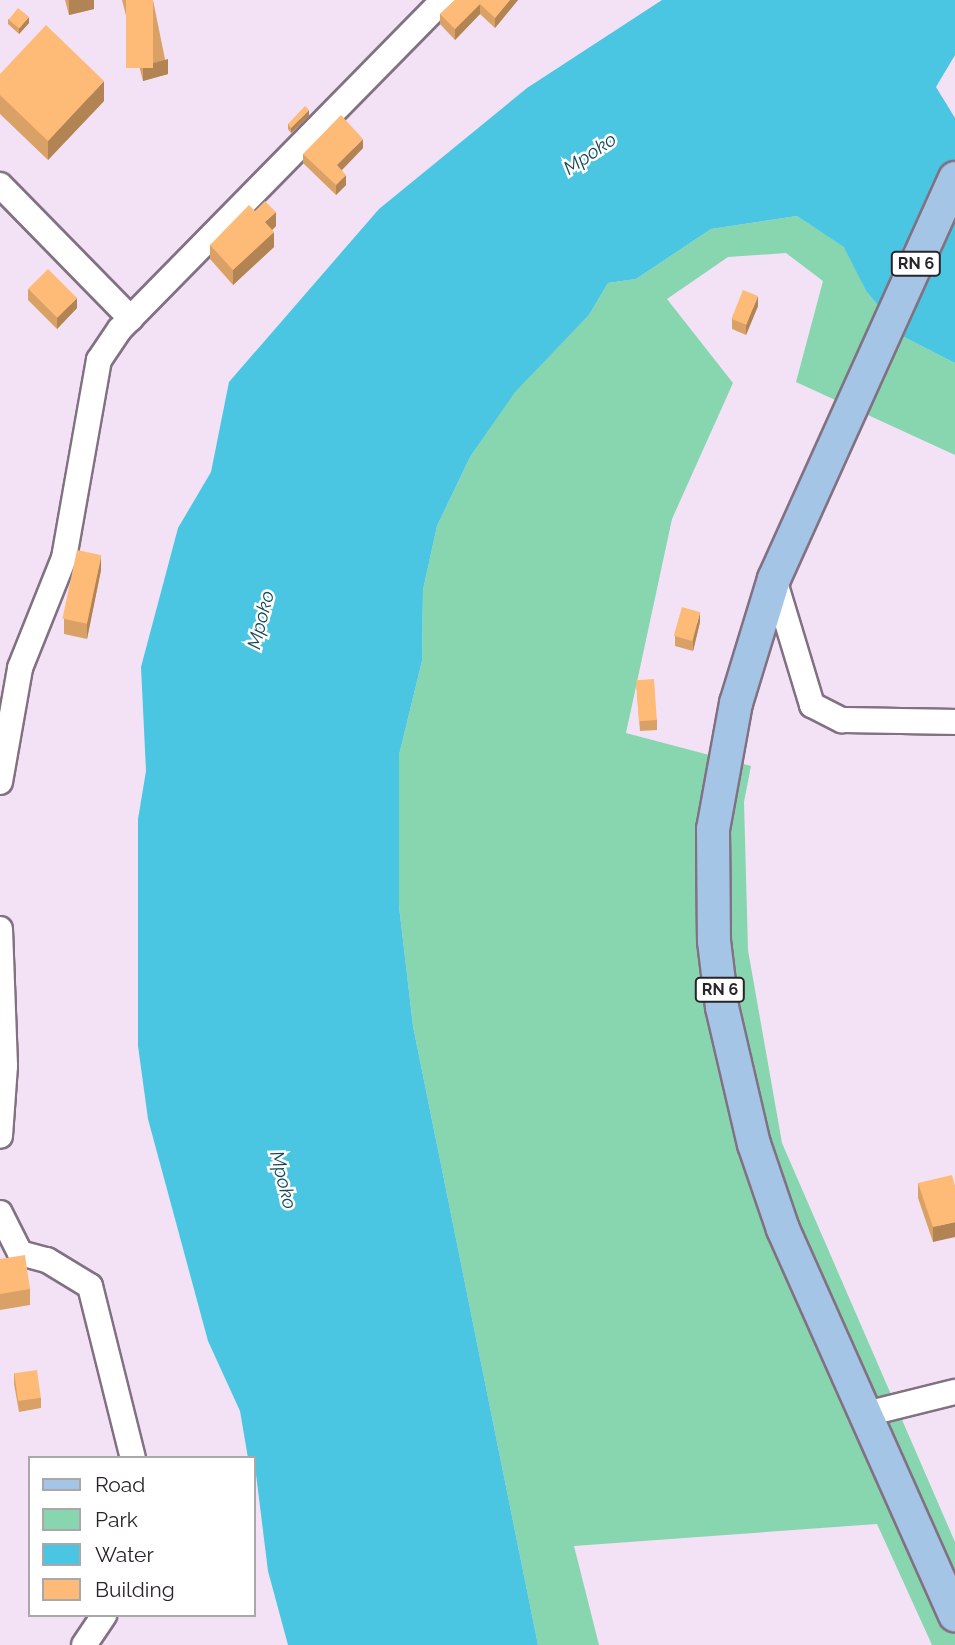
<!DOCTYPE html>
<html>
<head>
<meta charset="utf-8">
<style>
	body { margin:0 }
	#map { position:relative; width:955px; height:1645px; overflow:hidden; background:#f3e2f5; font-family:Raleway,sans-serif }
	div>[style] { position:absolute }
	.green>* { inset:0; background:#87d6b0 }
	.water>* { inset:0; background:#4ac6e3 }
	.roads { filter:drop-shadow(2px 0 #817182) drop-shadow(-2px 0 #817182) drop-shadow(0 2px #817182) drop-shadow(0 -2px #817182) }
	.minor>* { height:24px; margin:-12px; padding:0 12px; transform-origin:12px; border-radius:12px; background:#fff }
	.major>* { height:32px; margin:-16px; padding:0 16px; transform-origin:16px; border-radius:16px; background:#a4c5e5 }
	.wall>* { inset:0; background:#daa166 }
	.shaded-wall>* { inset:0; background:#b28353 }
	.building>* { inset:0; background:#febb77; transform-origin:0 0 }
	span { translate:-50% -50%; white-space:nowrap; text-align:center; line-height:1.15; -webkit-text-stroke:5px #fff; paint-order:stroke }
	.shield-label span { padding:2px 5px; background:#fff; border:2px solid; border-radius:5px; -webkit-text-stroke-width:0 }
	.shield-label { font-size:16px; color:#29232a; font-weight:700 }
	.water-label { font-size:19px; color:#134955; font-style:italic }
	.legend { position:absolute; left:28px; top:1456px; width:228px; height:161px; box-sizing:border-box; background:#fff; border:2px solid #a9a7aa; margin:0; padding:9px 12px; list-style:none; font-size:21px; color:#29232a }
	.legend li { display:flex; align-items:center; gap:14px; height:35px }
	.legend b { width:35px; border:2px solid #a9a7aa }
</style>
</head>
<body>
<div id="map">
	<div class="green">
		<i style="clip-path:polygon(797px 216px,845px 247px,866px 291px,904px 337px,955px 363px,955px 455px,796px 382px,823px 281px,786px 253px,728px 257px,667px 299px,733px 383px,672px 519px,626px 733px,751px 766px,744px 802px,748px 950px,782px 1143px,955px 1542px,955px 1645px,932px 1645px,877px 1524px,574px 1546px,599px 1645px,538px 1645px,413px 1026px,399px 906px,399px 755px,422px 661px,423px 590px,437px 526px,470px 457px,515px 391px,589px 315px,608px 283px,636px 279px,711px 229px)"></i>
	</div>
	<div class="water">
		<i style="clip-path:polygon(662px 0,955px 0,955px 55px,936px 87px,955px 118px,955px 363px,904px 337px,866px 291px,844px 247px,797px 216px,711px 229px,636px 279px,608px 283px,589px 315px,515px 392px,470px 457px,437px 526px,423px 590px,422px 661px,399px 755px,399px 906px,413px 1026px,538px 1645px,288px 1645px,268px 1571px,254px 1458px,248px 1458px,240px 1411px,208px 1341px,148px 1119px,138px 1046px,138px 819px,146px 771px,141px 667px,178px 528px,211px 472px,229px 382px,379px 209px,527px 88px)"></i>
	</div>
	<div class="roads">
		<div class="minor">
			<i style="left:0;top:185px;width:187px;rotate:45.6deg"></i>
			<i style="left:774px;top:579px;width:132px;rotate:73.2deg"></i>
			<i style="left:812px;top:705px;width:34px;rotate:27deg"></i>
			<i style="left:842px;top:720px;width:113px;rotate:1deg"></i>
			<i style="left:0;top:782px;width:116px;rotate:-80deg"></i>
			<i style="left:20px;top:668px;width:118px;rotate:-68.2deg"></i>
			<i style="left:64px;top:558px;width:201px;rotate:-80deg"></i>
			<i style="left:99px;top:360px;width:37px;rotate:-56deg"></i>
			<i style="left:120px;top:329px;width:461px;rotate:-45.5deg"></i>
			<i style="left:0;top:929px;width:137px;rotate:87.9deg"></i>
			<i style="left:5px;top:1066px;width:70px;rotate:94.1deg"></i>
			<i style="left:0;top:1213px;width:45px;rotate:63.4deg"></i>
			<i style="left:20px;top:1253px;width:28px;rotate:15deg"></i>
			<i style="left:47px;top:1260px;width:50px;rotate:31.2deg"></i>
			<i style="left:90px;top:1286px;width:177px;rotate:76deg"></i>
			<i style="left:866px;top:1414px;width:92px;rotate:-13.9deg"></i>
			<i style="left:84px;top:1645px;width:36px;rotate:-56deg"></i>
		</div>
		<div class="major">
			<i style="left:955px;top:178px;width:440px;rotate:114.3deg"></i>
			<i style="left:774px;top:579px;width:130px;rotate:107deg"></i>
			<i style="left:736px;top:703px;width:128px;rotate:100.3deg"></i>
			<i style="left:713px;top:829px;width:112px;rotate:89.5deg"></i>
			<i style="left:714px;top:941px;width:66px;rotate:83.1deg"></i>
			<i style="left:722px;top:1007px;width:141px;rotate:76.9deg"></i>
			<i style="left:754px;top:1144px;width:90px;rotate:71.2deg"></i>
			<i style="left:783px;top:1229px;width:423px;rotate:66deg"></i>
		</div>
	</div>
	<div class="wall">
		<i style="clip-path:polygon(65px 0,94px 0,94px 9px,69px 15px)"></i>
		<i style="clip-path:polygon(122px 0,153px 0,168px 74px,143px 81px)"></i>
		<i style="clip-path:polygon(455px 0,518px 0,495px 28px,480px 14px,455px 40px,440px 24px,440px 14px)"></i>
		<i style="clip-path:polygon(8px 19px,29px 23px,19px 34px,8px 24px)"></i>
		<i style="clip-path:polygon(0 74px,104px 101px,48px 160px,0 114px)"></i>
		<i style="clip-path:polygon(309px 116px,291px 133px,288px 129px,288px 124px)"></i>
		<i style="clip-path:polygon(363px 148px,342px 170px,346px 185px,336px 195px,303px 163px,303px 154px)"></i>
		<i style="clip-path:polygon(255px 211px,276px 226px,272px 230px,274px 247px,233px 285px,210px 259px,210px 245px)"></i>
		<i style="clip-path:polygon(28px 289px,77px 308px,57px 329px,28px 300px)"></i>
		<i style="clip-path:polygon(758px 306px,746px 335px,732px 329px,732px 319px)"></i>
		<i style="clip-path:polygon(101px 570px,87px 639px,64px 634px,64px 619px)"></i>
		<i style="clip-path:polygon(700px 622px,693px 651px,675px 646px,675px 636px)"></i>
		<i style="clip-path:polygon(636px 680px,657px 720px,657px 730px,640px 731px)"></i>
		<i style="clip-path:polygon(918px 1183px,955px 1186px,933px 1242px,918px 1198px)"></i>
		<i style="clip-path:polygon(0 1259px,30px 1289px,30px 1305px,0 1310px)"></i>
		<i style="clip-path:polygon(14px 1373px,41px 1398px,41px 1408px,19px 1412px,14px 1384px)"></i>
	</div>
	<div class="shaded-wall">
		<i style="clip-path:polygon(69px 0,94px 0,94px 9px,69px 15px)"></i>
		<i style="clip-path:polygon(510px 0,518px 0,495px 28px,495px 18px)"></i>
		<i style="clip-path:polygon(480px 4px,480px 14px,455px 40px,455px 29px)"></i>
		<i style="clip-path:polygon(29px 17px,29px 23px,19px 34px,19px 28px)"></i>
		<i style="clip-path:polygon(168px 59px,168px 74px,143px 81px,143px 66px)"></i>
		<i style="clip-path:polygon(104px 81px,104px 101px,48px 160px,48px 141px)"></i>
		<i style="clip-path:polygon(309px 110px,309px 116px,291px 133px,291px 128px)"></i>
		<i style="clip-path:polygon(363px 139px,363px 148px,337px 175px,337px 165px)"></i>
		<i style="clip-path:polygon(346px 175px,346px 185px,336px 195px,336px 185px)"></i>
		<i style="clip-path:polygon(276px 212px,276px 226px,265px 237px,265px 222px)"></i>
		<i style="clip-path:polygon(274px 232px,274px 247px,233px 285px,233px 270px)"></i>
		<i style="clip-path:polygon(758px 296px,758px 306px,746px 335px,746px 325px)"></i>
		<i style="clip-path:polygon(77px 298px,77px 308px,57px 329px,57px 318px)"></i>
		<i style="clip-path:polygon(101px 555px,101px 570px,87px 639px,87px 624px)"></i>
		<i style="clip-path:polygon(700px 612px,700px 622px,693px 651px,693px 641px)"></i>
		<i style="clip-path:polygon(955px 1222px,955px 1237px,933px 1242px,933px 1227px)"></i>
	</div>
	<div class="building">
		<i style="left:126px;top:0;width:27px;height:68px"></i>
		<i style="clip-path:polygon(455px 0,510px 0,495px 18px,480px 4px,455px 29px,440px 14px)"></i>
		<i style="left:18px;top:8px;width:14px;height:15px;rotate:39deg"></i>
		<i style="clip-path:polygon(46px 25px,104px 81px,48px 141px,0 95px,0 74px)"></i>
		<i style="clip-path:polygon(305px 106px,309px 110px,291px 128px,288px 124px)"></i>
		<i style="clip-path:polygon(341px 115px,363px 139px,337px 165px,346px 175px,336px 185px,303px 154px)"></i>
		<i style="clip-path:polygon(265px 201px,276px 212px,265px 222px,274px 232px,233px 270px,210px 245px,249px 205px,255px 211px)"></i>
		<i style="left:48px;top:269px;width:41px;height:28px;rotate:45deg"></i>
		<i style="left:743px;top:290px;width:16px;height:31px;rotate:22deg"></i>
		<i style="left:77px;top:550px;width:25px;height:70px;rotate:12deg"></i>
		<i style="left:682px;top:607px;width:19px;height:30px;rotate:16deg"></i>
		<i style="left:654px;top:679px;width:41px;height:18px;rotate:86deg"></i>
		<i style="clip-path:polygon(952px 1175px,955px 1186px,955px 1222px,933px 1227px,918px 1183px)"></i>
		<i style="clip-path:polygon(25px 1255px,30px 1289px,0 1294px,0 1259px)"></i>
		<i style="left:37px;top:1370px;width:28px;height:23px;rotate:82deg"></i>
	</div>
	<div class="shield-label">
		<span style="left:916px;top:264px">RN 6</span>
		<span style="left:720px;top:990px">RN 6</span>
	</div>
	<div class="water-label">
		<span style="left:590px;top:154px;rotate:-34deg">Mpoko</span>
		<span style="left:261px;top:620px;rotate:-76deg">Mpoko</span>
		<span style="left:283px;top:1180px;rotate:76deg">Mpoko</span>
	</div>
	<ul class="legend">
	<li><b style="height:9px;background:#a4c5e5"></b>Road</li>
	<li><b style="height:19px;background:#87d6b0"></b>Park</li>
	<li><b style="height:19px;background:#4ac6e3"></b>Water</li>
	<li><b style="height:19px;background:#febb77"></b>Building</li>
	</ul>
</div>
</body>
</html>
